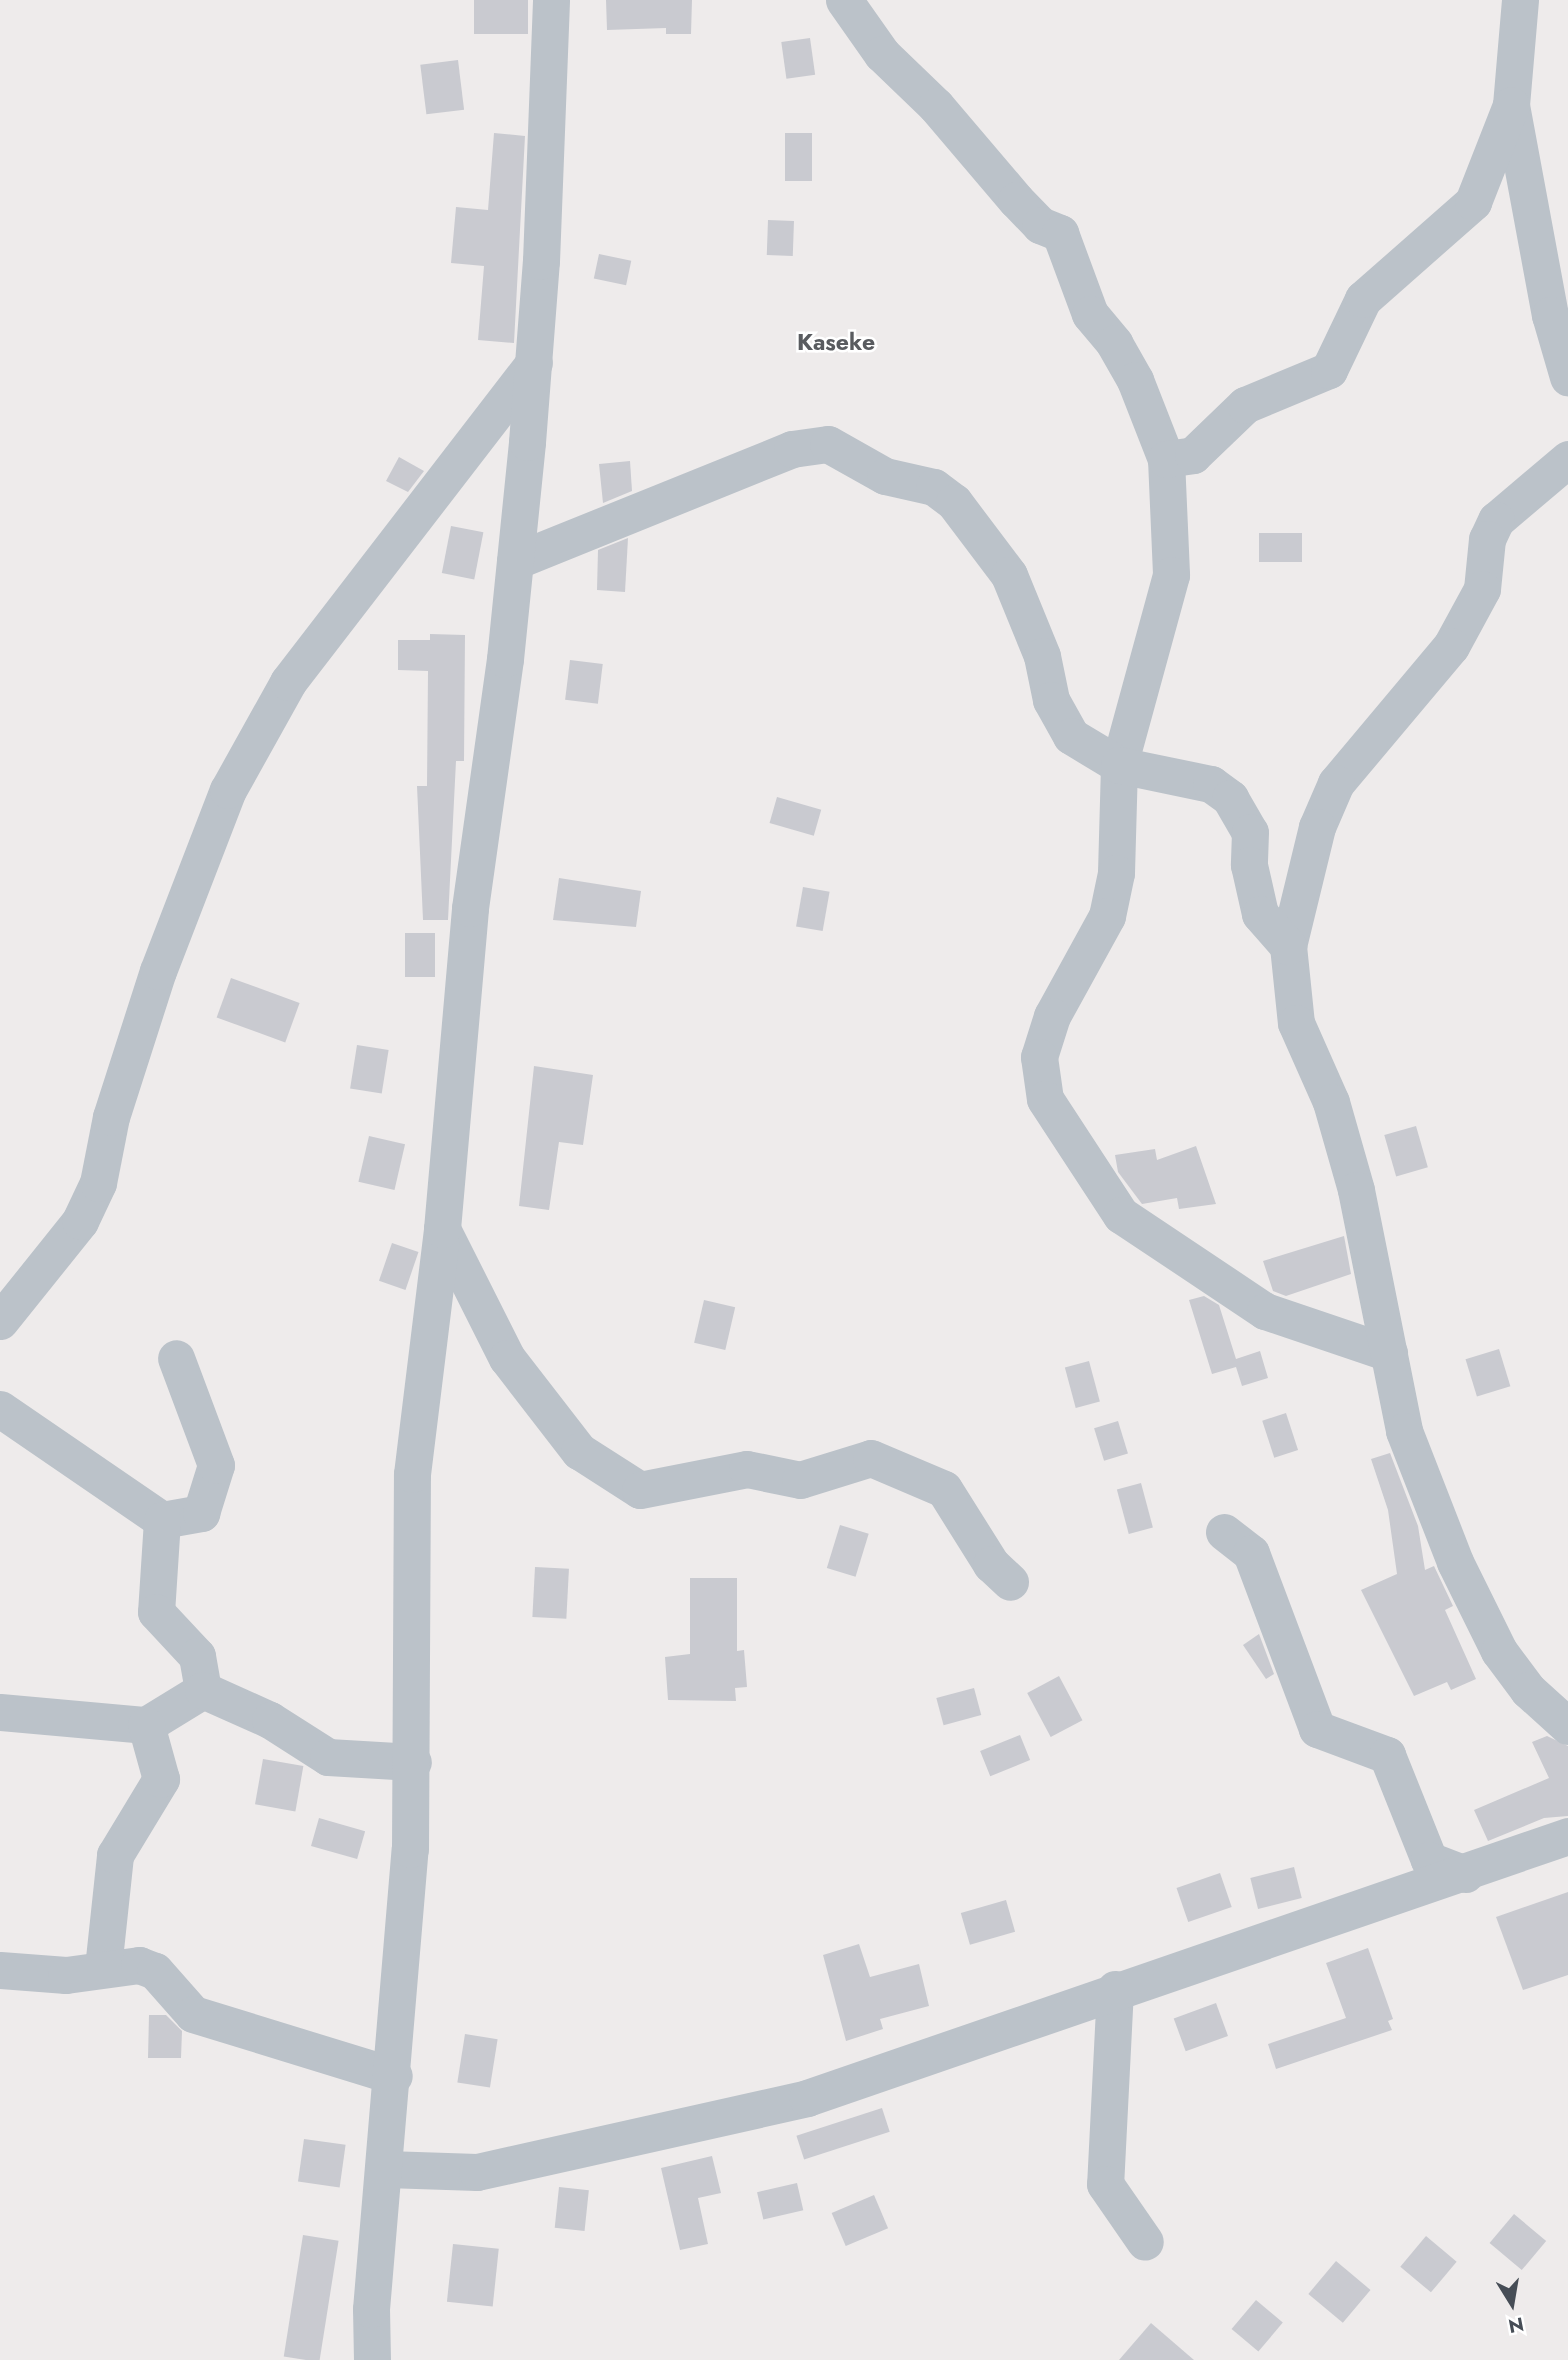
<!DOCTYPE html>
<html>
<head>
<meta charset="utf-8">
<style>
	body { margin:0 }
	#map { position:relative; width:1568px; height:2360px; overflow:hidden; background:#eeebeb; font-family:Jost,sans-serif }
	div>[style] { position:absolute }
	.building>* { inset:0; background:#c9cad0; transform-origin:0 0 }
	.minor>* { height:37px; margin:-18.5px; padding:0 18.5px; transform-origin:18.5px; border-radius:18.5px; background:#bbc2c9 }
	span { translate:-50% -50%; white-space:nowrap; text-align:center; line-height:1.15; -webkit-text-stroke:5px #fff; paint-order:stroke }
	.neighbourhood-label { font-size:23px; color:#595b5f; font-weight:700 }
	.north { position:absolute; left:1477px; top:2269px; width:70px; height:70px; -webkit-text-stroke:5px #fff; paint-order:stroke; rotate:169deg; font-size:19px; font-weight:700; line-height:28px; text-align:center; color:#464d56 }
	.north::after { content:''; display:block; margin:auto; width:24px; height:32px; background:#464d56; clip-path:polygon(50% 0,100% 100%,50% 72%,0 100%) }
</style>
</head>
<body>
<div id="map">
	<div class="building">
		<i style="left:474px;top:0;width:54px;height:34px"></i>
		<i style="clip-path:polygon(606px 0,692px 0,691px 34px,666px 34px,666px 28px,607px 30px)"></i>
		<i style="left:810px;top:38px;width:37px;height:29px;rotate:82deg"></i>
		<i style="left:458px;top:60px;width:50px;height:38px;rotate:83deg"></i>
		<i style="clip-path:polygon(494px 133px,525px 136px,514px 343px,478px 340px,484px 266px,451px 263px,456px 207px,488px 210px)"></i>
		<i style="left:812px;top:133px;width:48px;height:27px;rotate:90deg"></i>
		<i style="left:768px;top:220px;width:26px;height:35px;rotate:2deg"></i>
		<i style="left:599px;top:254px;width:33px;height:25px;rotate:12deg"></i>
		<i style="clip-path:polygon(399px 457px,424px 471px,408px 492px,386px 481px)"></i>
		<i style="clip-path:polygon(630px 461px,632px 491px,603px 503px,599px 464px)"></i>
		<i style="left:451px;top:526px;width:33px;height:48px;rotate:11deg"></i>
		<i style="left:1259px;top:533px;width:43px;height:29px"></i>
		<i style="clip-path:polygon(628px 538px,625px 592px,597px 590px,598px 550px)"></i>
		<i style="clip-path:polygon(430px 634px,465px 635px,464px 761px,456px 761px,448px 920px,423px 920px,417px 786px,427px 786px,428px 671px,398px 670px,398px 640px,430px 640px)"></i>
		<i style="left:570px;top:660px;width:33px;height:40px;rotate:7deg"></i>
		<i style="left:777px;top:797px;width:46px;height:27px;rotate:16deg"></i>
		<i style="clip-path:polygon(559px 878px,641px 891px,636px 927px,553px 920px)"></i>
		<i style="left:803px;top:887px;width:27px;height:40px;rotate:10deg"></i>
		<i style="left:405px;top:933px;width:30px;height:44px"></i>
		<i style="left:231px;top:978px;width:73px;height:42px;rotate:20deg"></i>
		<i style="left:357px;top:1045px;width:32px;height:44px;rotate:9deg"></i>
		<i style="clip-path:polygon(534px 1066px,593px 1075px,583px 1145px,559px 1142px,549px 1210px,519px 1206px)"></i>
		<i style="left:1416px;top:1126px;width:43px;height:33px;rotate:74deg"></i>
		<i style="left:369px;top:1136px;width:37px;height:47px;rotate:13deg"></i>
		<i style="clip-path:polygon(1196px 1146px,1216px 1204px,1179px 1209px,1177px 1198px,1142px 1204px,1118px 1172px,1115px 1155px,1155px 1149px,1157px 1160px)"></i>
		<i style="clip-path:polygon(1344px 1236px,1351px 1274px,1286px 1296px,1273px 1291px,1263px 1261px)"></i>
		<i style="left:392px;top:1243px;width:28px;height:40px;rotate:19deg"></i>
		<i style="clip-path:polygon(1204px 1296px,1219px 1305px,1236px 1359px,1260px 1351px,1268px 1378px,1242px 1386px,1236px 1367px,1212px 1374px,1189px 1300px)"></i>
		<i style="left:704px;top:1300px;width:32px;height:44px;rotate:13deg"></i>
		<i style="left:1499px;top:1349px;width:39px;height:35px;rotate:73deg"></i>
		<i style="left:1089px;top:1361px;width:42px;height:25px;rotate:75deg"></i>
		<i style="left:1286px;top:1413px;width:39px;height:25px;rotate:72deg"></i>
		<i style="left:1118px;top:1421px;width:34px;height:25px;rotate:73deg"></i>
		<i style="clip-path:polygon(1390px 1453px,1418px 1526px,1425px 1570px,1434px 1566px,1453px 1606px,1445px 1610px,1476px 1679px,1451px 1690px,1447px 1682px,1414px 1696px,1361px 1590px,1397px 1574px,1388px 1510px,1371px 1459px)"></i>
		<i style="left:1141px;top:1483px;width:46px;height:25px;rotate:75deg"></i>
		<i style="left:840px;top:1525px;width:30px;height:45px;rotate:17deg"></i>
		<i style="left:535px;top:1567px;width:34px;height:50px;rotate:3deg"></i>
		<i style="clip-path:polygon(690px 1578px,737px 1578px,737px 1651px,744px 1650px,747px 1687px,735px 1688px,736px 1701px,668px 1700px,665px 1657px,690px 1654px)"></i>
		<i style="clip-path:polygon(1259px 1634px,1274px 1674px,1266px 1679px,1243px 1645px)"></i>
		<i style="left:1059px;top:1676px;width:50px;height:36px;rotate:62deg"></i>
		<i style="left:974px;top:1688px;width:28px;height:39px;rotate:75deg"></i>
		<i style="left:1020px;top:1735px;width:27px;height:43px;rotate:68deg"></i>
		<i style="clip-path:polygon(1547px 1736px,1568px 1746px,1568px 1816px,1544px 1818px,1488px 1841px,1474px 1810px,1549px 1778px,1532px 1742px)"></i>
		<i style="left:263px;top:1759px;width:41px;height:46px;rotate:10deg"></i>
		<i style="left:319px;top:1818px;width:48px;height:29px;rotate:16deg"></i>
		<i style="left:1294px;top:1867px;width:32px;height:45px;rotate:76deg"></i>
		<i style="left:1220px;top:1873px;width:36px;height:46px;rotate:71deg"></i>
		<i style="clip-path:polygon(1568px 1892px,1568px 1975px,1523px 1990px,1496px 1917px)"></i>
		<i style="left:1006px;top:1900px;width:33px;height:47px;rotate:74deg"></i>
		<i style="clip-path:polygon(859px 1944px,870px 1977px,919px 1964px,929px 2006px,880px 2019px,883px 2029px,846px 2041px,823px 1955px)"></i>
		<i style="clip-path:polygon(1368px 1948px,1393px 2019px,1388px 2021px,1392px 2030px,1276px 2069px,1268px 2044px,1346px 2018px,1326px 1963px)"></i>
		<i style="left:1216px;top:2003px;width:35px;height:45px;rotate:70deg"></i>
		<i style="clip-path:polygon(149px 2015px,166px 2015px,182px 2031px,181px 2058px,148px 2058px)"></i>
		<i style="left:465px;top:2034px;width:33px;height:49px;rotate:9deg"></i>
		<i style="left:882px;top:2108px;width:25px;height:90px;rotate:72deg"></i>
		<i style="left:304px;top:2139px;width:42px;height:43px;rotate:8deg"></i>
		<i style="clip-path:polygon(712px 2156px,721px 2193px,698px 2198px,708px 2244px,680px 2250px,661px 2168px)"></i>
		<i style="left:797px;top:2183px;width:28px;height:41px;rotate:77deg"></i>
		<i style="left:559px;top:2187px;width:30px;height:41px;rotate:6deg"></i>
		<i style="left:874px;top:2195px;width:36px;height:46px;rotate:67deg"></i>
		<i style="left:1514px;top:2214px;width:42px;height:38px;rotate:40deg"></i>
		<i style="left:303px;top:2235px;width:36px;height:123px;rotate:9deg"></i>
		<i style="left:1426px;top:2236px;width:40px;height:40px;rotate:40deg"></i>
		<i style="left:453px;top:2244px;width:46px;height:58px;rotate:6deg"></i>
		<i style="left:1336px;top:2261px;width:45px;height:43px;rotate:40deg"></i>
		<i style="left:1256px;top:2300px;width:35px;height:38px;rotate:40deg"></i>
		<i style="clip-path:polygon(1151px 2323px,1194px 2360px,1119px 2360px)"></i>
	</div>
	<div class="minor">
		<i style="left:844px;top:0;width:66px;rotate:54.9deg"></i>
		<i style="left:882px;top:54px;width:75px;rotate:43.9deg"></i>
		<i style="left:936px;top:106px;width:123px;rotate:49.6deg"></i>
		<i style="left:1016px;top:200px;width:35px;rotate:46deg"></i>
		<i style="left:1040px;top:225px;width:22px;rotate:22deg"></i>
		<i style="left:1060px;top:233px;width:86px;rotate:69.7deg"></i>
		<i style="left:1090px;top:314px;width:38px;rotate:50deg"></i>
		<i style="left:1114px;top:343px;width:43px;rotate:60.4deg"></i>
		<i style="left:1135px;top:380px;width:85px;rotate:68.6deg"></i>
		<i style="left:1166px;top:459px;width:116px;rotate:87.5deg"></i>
		<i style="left:1171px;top:575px;width:197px;rotate:105.3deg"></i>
		<i style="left:1119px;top:765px;width:108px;rotate:91.6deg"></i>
		<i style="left:1116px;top:873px;width:44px;rotate:101.8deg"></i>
		<i style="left:1107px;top:916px;width:114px;rotate:118.8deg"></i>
		<i style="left:1052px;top:1016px;width:43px;rotate:107.6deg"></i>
		<i style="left:1039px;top:1057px;width:42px;rotate:81.9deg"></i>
		<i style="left:1045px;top:1099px;width:139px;rotate:56.8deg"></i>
		<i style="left:1121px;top:1215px;width:173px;rotate:33.7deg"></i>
		<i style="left:1265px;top:1311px;width:131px;rotate:18.7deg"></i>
		<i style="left:1520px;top:0;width:105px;rotate:94.9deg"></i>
		<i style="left:1511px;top:105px;width:214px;rotate:79.5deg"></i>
		<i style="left:1550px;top:315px;width:65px;rotate:73.8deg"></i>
		<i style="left:1166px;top:459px;width:27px;rotate:-8deg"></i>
		<i style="left:1193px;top:455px;width:72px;rotate:-43.9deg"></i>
		<i style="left:1245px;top:405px;width:91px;rotate:-22.6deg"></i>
		<i style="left:1329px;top:370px;width:79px;rotate:-64.4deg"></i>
		<i style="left:1363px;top:299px;width:147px;rotate:-41.4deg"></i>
		<i style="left:1473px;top:202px;width:104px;rotate:-68.6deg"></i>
		<i style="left:1568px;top:459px;width:94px;rotate:139.7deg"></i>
		<i style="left:1496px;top:520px;width:21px;rotate:115deg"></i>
		<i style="left:1487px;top:539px;width:50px;rotate:95.7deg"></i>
		<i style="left:1482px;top:589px;width:65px;rotate:118.5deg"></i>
		<i style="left:1451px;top:646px;width:179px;rotate:130deg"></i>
		<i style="left:1336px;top:783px;width:48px;rotate:113.4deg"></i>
		<i style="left:1317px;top:827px;width:122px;rotate:103.7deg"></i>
		<i style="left:1288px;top:946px;width:77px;rotate:84.1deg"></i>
		<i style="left:1296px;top:1023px;width:86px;rotate:66.1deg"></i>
		<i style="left:1331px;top:1102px;width:91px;rotate:74.1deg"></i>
		<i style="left:1356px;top:1190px;width:246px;rotate:78.7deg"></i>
		<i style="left:1404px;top:1431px;width:141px;rotate:68.7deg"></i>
		<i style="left:1455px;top:1562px;width:99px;rotate:63.7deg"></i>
		<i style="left:1499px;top:1651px;width:49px;rotate:53.4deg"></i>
		<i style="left:1528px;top:1690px;width:54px;rotate:42deg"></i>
		<i style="left:515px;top:561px;width:299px;rotate:-22deg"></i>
		<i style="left:792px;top:449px;width:36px;rotate:-8deg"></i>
		<i style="left:828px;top:444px;width:65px;rotate:29.3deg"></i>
		<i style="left:885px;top:476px;width:50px;rotate:12.7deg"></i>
		<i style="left:934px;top:487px;width:25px;rotate:37deg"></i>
		<i style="left:954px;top:502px;width:91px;rotate:53deg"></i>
		<i style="left:1009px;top:575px;width:87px;rotate:67.8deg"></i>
		<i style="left:1042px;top:656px;width:45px;rotate:78.4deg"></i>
		<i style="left:1051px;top:700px;width:41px;rotate:60.9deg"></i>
		<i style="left:1071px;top:736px;width:56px;rotate:31.1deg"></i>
		<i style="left:1119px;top:765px;width:94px;rotate:11.7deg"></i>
		<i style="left:1211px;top:784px;width:24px;rotate:36deg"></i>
		<i style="left:1230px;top:798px;width:39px;rotate:60deg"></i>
		<i style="left:1250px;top:832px;width:33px;rotate:92deg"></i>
		<i style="left:1249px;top:865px;width:50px;rotate:77.3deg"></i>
		<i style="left:1260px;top:914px;width:43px;rotate:48.8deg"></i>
		<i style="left:442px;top:1229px;width:144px;rotate:63.3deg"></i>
		<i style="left:507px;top:1358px;width:118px;rotate:52.3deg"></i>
		<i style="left:579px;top:1451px;width:72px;rotate:32.6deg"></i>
		<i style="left:640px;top:1490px;width:109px;rotate:-11.1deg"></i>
		<i style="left:747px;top:1469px;width:54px;rotate:11.7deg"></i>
		<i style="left:800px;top:1480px;width:74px;rotate:-17.2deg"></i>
		<i style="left:871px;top:1458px;width:79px;rotate:23deg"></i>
		<i style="left:944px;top:1489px;width:89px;rotate:57.9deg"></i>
		<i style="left:991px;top:1564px;width:26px;rotate:43deg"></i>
		<i style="left:0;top:1321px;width:128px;rotate:-51.3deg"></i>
		<i style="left:80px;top:1221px;width:42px;rotate:-64.7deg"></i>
		<i style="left:98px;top:1183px;width:67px;rotate:-78.9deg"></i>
		<i style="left:111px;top:1117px;width:153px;rotate:-72.2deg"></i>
		<i style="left:158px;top:971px;width:194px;rotate:-68.9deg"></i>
		<i style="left:228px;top:790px;width:124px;rotate:-60.9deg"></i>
		<i style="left:288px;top:682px;width:403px;rotate:-52.4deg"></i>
		<i style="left:0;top:1409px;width:196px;rotate:34.4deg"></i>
		<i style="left:162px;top:1520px;width:40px;rotate:-10deg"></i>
		<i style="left:201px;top:1513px;width:50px;rotate:-72.6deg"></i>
		<i style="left:216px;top:1465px;width:114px;rotate:-110.5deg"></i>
		<i style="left:162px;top:1520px;width:92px;rotate:93.7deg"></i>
		<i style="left:156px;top:1612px;width:60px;rotate:47deg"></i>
		<i style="left:197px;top:1656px;width:35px;rotate:80deg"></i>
		<i style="left:1224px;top:1532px;width:34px;rotate:38deg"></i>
		<i style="left:1251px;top:1553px;width:188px;rotate:69.4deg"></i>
		<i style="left:1317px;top:1729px;width:75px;rotate:20.4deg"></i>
		<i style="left:1387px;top:1755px;width:113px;rotate:68.2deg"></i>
		<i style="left:1429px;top:1860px;width:39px;rotate:21deg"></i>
		<i style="left:0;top:1712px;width:147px;rotate:5.1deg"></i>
		<i style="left:146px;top:1725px;width:67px;rotate:-31.6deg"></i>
		<i style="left:203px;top:1690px;width:73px;rotate:24.1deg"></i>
		<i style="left:270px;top:1720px;width:69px;rotate:32.5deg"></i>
		<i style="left:328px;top:1757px;width:85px;rotate:3.4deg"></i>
		<i style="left:103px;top:1968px;width:114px;rotate:-83.9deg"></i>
		<i style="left:115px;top:1855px;width:89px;rotate:-58.8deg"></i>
		<i style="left:161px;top:1779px;width:56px;rotate:-105.5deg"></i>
		<i style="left:0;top:1970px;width:66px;rotate:4.3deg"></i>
		<i style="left:66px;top:1975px;width:74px;rotate:-7.8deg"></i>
		<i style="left:139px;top:1965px;width:17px;rotate:21deg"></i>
		<i style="left:155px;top:1971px;width:57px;rotate:48.5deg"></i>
		<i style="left:193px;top:2014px;width:210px;rotate:17.1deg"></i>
		<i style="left:1115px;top:1989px;width:195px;rotate:92.9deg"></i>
		<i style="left:1105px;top:2184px;width:70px;rotate:55.4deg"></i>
		<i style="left:386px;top:2169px;width:91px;rotate:1.9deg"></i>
		<i style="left:477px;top:2172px;width:338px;rotate:-12.6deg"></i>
		<i style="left:807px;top:2098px;width:805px;rotate:-19deg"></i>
		<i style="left:372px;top:2360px;width:51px;rotate:-91.1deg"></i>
		<i style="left:371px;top:2309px;width:462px;rotate:-85.2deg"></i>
		<i style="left:410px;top:1849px;width:375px;rotate:-89.7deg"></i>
		<i style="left:412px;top:1474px;width:247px;rotate:-83deg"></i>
		<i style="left:442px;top:1229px;width:322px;rotate:-85deg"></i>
		<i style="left:470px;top:908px;width:251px;rotate:-82deg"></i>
		<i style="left:505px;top:659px;width:218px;rotate:-84.2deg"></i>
		<i style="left:527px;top:442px;width:182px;rotate:-85.6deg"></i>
		<i style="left:541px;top:261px;width:261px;rotate:-87.8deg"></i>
	</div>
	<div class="neighbourhood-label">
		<span style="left:836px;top:342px">Kaseke</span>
	</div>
	<div class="north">N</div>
</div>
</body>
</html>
